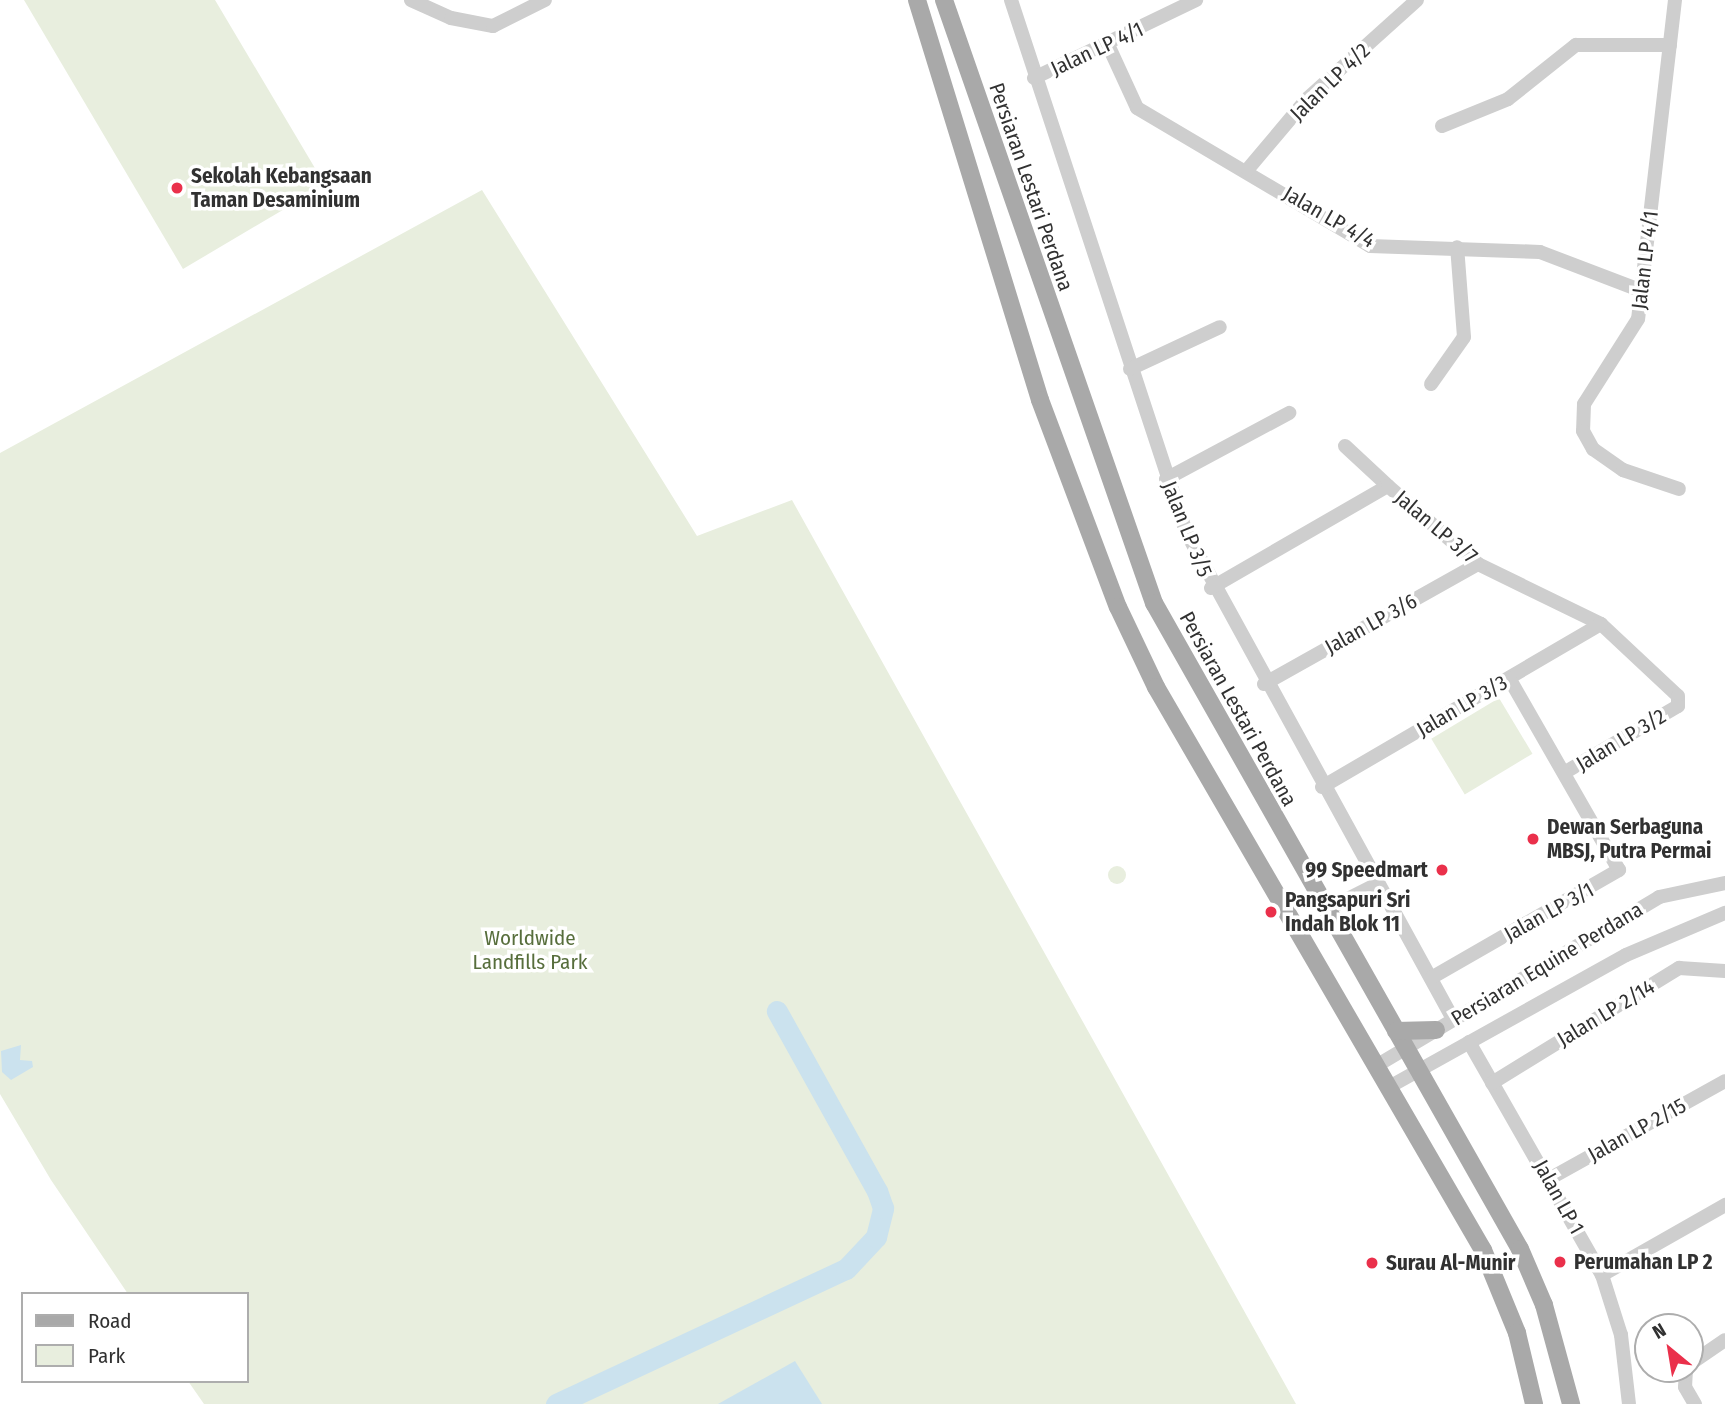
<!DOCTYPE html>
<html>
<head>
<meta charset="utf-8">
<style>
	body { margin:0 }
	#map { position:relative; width:1725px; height:1404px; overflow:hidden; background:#fff; font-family:"Fira Sans Condensed",sans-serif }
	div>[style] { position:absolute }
	.green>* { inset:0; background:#e8eede; transform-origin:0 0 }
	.round { border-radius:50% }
	.water>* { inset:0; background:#cbe2ee }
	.river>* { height:21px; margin:-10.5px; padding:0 10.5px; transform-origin:10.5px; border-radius:10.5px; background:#cbe2ee }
	.minor>* { height:14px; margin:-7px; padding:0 7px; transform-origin:7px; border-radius:7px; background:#cecece }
	.major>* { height:18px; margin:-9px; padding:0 9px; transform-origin:9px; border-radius:9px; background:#a9a9a9 }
	.dots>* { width:19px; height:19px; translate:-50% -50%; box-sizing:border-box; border:4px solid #fff; border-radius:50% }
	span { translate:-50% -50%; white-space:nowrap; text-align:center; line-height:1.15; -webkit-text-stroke:7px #fff; paint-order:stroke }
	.street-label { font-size:21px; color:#313131 }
	.poi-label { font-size:21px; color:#313131; font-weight:700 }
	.left { translate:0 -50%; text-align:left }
	.right { translate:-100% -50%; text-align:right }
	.park-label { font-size:21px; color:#576e3c }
	.legend { position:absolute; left:21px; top:1292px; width:228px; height:91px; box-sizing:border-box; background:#fff; border:2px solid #adadad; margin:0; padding:9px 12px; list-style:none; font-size:21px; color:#313131 }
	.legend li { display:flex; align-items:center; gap:14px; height:35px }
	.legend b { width:35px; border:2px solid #adadad }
	.north { position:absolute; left:1634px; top:1313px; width:70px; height:70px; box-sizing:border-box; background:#fff; border:2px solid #adadad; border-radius:50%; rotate:330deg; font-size:19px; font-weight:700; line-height:28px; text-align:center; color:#313131 }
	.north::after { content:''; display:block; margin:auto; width:24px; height:32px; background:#ea304b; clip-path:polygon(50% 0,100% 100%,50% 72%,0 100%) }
</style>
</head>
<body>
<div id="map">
	<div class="green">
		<i style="clip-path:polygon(24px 0,215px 0,325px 185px,183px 269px)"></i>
		<i style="clip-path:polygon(482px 190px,697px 536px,792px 500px,1296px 1404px,204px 1404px,188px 1381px,247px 1381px,247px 1294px,128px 1294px,51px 1180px,0 1094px,0 453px)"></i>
		<i style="left:1499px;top:698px;width:65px;height:79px;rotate:59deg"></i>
		<i class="round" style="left:1108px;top:866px;width:18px;height:18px"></i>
	</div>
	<div class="water">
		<i style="clip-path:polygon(21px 1045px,20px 1060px,32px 1061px,33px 1067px,11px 1080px,2px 1072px,1px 1051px)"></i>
		<i style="clip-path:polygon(795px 1361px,822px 1404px,718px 1404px)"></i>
	</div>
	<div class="river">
		<i style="left:556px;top:1404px;width:320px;rotate:-25deg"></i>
		<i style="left:846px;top:1269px;width:44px;rotate:-46.8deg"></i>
		<i style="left:876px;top:1237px;width:30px;rotate:-76deg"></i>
		<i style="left:883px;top:1208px;width:18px;rotate:-109deg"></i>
		<i style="left:877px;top:1191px;width:206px;rotate:-119.1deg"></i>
	</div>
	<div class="minor">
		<i style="left:411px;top:0;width:44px;rotate:24.2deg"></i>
		<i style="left:451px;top:18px;width:43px;rotate:10.8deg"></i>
		<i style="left:493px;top:26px;width:58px;rotate:-26.6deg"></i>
		<i style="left:1011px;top:0;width:560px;rotate:71.79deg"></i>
		<i style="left:1186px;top:532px;width:555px;rotate:61.27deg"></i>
		<i style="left:1675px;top:0;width:321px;rotate:96.6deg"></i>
		<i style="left:1638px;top:319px;width:101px;rotate:122.4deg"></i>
		<i style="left:1584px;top:404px;width:27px;rotate:92deg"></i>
		<i style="left:1583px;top:431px;width:21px;rotate:61deg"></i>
		<i style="left:1593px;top:449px;width:37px;rotate:35deg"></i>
		<i style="left:1623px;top:470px;width:59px;rotate:18.7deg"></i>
		<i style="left:1109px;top:47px;width:67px;rotate:65.3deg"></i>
		<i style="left:1137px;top:108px;width:271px;rotate:30.6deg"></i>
		<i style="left:1370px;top:246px;width:170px;rotate:2deg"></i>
		<i style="left:1540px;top:252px;width:109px;rotate:20.9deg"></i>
		<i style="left:1034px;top:78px;width:180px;rotate:-25.7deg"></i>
		<i style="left:1442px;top:126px;width:71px;rotate:-22.2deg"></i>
		<i style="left:1508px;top:99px;width:87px;rotate:-38.5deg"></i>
		<i style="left:1576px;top:45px;width:94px"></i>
		<i style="left:1248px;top:169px;width:92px;rotate:-49.9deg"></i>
		<i style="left:1307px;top:99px;width:148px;rotate:-42deg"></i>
		<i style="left:1130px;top:369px;width:99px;rotate:-25deg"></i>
		<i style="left:1431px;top:384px;width:57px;rotate:-54.9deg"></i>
		<i style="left:1464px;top:337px;width:90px;rotate:-94.4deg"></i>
		<i style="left:1345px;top:446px;width:59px;rotate:42.9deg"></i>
		<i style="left:1166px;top:479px;width:140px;rotate:-28.2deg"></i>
		<i style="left:1211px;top:588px;width:204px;rotate:-30deg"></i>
		<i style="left:1388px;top:486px;width:119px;rotate:40.9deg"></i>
		<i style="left:1478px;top:564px;width:137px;rotate:26deg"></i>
		<i style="left:1601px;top:624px;width:105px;rotate:43.1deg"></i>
		<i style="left:1678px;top:696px;width:10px;rotate:90deg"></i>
		<i style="left:1678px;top:706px;width:132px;rotate:149.6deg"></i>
		<i style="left:1264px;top:684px;width:245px;rotate:-29.3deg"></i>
		<i style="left:1322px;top:787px;width:323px;rotate:-30.3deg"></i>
		<i style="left:1326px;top:910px;width:57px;rotate:-27deg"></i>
		<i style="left:1431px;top:978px;width:217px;rotate:-29.9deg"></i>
		<i style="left:1619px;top:870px;width:221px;rotate:-119.8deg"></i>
		<i style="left:1469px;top:1042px;width:268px;rotate:60.3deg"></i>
		<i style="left:1602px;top:1275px;width:63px;rotate:72.4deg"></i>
		<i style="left:1621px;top:1335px;width:69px;rotate:83.4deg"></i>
		<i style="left:1376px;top:1066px;width:330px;rotate:-30.8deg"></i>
		<i style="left:1659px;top:897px;width:67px;rotate:-12deg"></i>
		<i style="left:1492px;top:1083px;width:220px;rotate:-31.6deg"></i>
		<i style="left:1679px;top:968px;width:46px;rotate:3.7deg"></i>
		<i style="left:1389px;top:1087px;width:271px;rotate:-29.1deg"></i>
		<i style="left:1626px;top:955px;width:108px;rotate:-23deg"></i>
		<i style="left:1549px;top:1179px;width:201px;rotate:-29.1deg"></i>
		<i style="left:1602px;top:1275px;width:142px;rotate:-29.6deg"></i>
		<i style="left:1690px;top:1364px;width:42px;rotate:-34.4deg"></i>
		<i style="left:1686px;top:1369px;width:18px;rotate:93deg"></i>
		<i style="left:1685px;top:1387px;width:20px;rotate:60deg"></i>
	</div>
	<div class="major">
		<i style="left:917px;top:0;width:418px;rotate:72.9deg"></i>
		<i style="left:1040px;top:400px;width:221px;rotate:69.4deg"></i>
		<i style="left:1118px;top:607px;width:89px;rotate:64.6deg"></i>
		<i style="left:1156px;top:687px;width:651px;rotate:59.85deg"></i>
		<i style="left:1483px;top:1250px;width:90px;rotate:67.7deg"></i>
		<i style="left:1517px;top:1333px;width:73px;rotate:76.5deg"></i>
		<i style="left:944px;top:0;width:639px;rotate:70.8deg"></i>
		<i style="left:1154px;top:603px;width:742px;rotate:60.47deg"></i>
		<i style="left:1520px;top:1249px;width:61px;rotate:66.8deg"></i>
		<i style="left:1544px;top:1305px;width:103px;rotate:74.7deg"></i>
		<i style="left:1396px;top:1031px;width:40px;rotate:-1.4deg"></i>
	</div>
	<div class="dots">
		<i style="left:177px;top:188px;background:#ea304b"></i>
		<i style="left:1533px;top:839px;background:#ea304b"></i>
		<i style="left:1442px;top:870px;background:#ea304b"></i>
		<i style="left:1271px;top:912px;background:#ea304b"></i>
		<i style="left:1560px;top:1262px;background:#ea304b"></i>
		<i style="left:1372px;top:1263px;background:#ea304b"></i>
	</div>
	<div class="street-label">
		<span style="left:1097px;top:49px;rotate:-25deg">Jalan LP 4/1</span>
		<span style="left:1330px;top:82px;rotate:-44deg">Jalan LP 4/2</span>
		<span style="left:1031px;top:187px;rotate:71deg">Persiaran Lestari Perdana</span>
		<span style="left:1329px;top:217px;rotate:30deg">Jalan LP 4/4</span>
		<span style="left:1645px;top:260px;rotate:-83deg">Jalan LP 4/1</span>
		<span style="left:1436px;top:527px;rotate:40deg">Jalan LP 3/7</span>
		<span style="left:1187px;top:529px;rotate:68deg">Jalan LP 3/5</span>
		<span style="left:1371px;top:624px;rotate:-29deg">Jalan LP 3/6</span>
		<span style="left:1462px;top:706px;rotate:-30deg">Jalan LP 3/3</span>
		<span style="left:1238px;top:709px;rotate:61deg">Persiaran Lestari Perdana</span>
		<span style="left:1621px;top:740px;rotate:-31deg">Jalan LP 3/2</span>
		<span style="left:1549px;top:912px;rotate:-29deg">Jalan LP 3/1</span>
		<span style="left:1547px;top:964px;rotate:-31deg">Persiaran Equine Perdana</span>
		<span style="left:1606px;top:1013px;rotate:-31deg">Jalan LP 2/14</span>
		<span style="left:1637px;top:1130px;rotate:-29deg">Jalan LP 2/15</span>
		<span style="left:1559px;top:1197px;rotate:61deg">Jalan LP 1</span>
	</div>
	<div class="poi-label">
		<span class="left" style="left:191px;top:188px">Sekolah Kebangsaan<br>Taman Desaminium</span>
		<span class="left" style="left:1547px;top:839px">Dewan Serbaguna<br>MBSJ, Putra Permai</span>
		<span class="right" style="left:1428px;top:870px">99 Speedmart</span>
		<span class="left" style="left:1285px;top:912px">Pangsapuri Sri<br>Indah Blok 11</span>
		<span class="left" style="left:1574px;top:1262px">Perumahan LP 2</span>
		<span class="left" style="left:1386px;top:1263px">Surau Al-Munir</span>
	</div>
	<div class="park-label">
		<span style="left:530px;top:950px">Worldwide<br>Landfills Park</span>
	</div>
	<ul class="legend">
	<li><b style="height:9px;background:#a9a9a9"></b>Road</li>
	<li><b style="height:19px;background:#e8eede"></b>Park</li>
	</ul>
	<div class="north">N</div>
</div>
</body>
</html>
